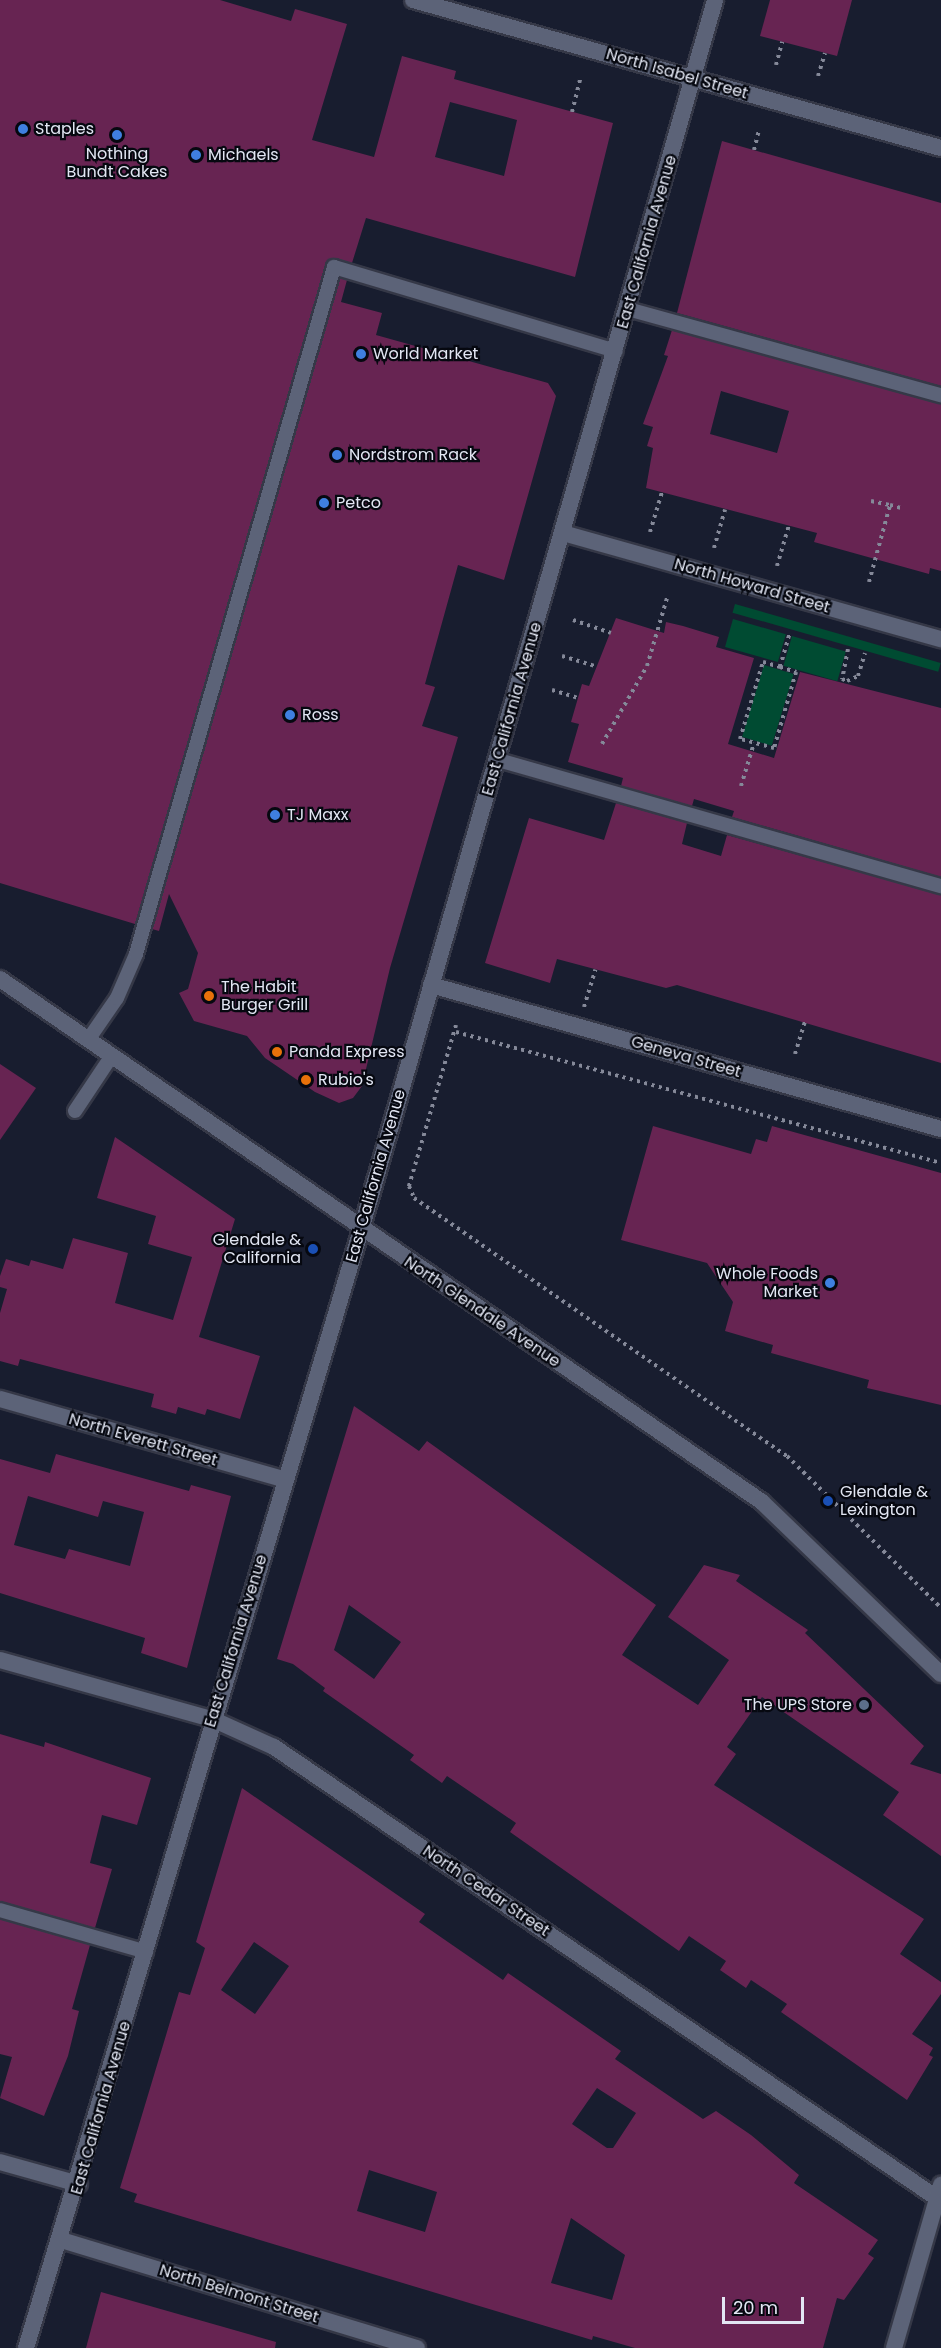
<!DOCTYPE html>
<html>
<head>
<meta charset="utf-8">
<style>
	body { margin:0 }
	#map { position:relative; width:941px; height:2348px; overflow:hidden; background:#181d2f; font-family:Poppins,sans-serif }
	div>[style] { position:absolute }
	.green>* { inset:0; background:#004b32; transform-origin:0 0 }
	.building>* { inset:0; background:#672452 }
	.path>* { height:4px; margin-top:-2px; transform-origin:0; background:repeating-linear-gradient(90deg,#858999 0 3px,transparent 0 7.5px) }
	.roads { filter:drop-shadow(2px 0 #353847) drop-shadow(-2px 0 #353847) drop-shadow(0 2px #353847) drop-shadow(0 -2px #353847) }
	.service>* { height:14px; margin:-7px; padding:0 7px; transform-origin:7px; border-radius:7px; background:#5c6378 }
	.minor>* { height:16px; margin:-8px; padding:0 8px; transform-origin:8px; border-radius:8px; background:#5c6378 }
	.secondary>* { height:16px; margin:-8px; padding:0 8px; transform-origin:8px; border-radius:8px; background:#5c6378 }
	.dots>* { width:16px; height:16px; translate:-50% -50%; box-sizing:border-box; border:3px solid #060810; border-radius:50% }
	span { translate:-50% -50%; white-space:nowrap; text-align:center; line-height:1.15; -webkit-text-stroke:4.5px #060810; paint-order:stroke }
	.street-label { font-size:16px; color:#e2e6f3 }
	.poi-label { font-size:16px; color:#e2e6f3 }
	.left { translate:0 -50%; text-align:left }
	.right { translate:-100% -50%; text-align:right }
	.scale { position:absolute; left:722px; top:2297px; width:82px; height:27px; box-sizing:border-box; border:3px solid #e2e6f3; border-top:0; padding-left:8px; font-size:18px; line-height:21px; white-space:nowrap; color:#e2e6f3; -webkit-text-stroke:4px #060810; paint-order:stroke }
</style>
</head>
<body>
<div id="map">
	<div class="green">
		<i style="left:735px;top:604px;width:214px;height:9px;rotate:16deg"></i>
		<i style="left:733px;top:619px;width:55px;height:29px;rotate:16deg"></i>
		<i style="left:792px;top:636px;width:56px;height:31px;rotate:16deg"></i>
		<i style="left:764px;top:665px;width:31px;height:75px;rotate:17deg"></i>
	</div>
	<div class="building">
		<i style="clip-path:polygon(evenodd,0 0,220px 0,291px 21px,295px 9px,347px 24px,312px 140px,374px 157px,402px 56px,456px 71px,454px 79px,613px 123px,575px 277px,366px 218px,352px 263px,332px 258px,326px 264px,135px 924px,0 883px,0 0,450px 102px,517px 120px,504px 176px,435px 157px,450px 102px)"></i>
		<i style="clip-path:polygon(770px 0,852px 0,837px 56px,760px 36px)"></i>
		<i style="clip-path:polygon(722px 141px,941px 203px,941px 386px,677px 313px)"></i>
		<i style="clip-path:polygon(340px 278px,347px 280px,341px 302px,382px 313px,376px 335px,548px 383px,556px 396px,504px 580px,458px 565px,425px 684px,435px 687px,422px 726px,458px 737px,390px 968px,362px 1086px,353px 1098px,339px 1103px,315px 1092px,265px 1058px,247px 1036px,194px 1021px,179px 993px,188px 989px,198px 953px,169px 894px,159px 931px,152px 929px)"></i>
		<i style="clip-path:polygon(evenodd,672px 330px,941px 404px,941px 571px,930px 568px,929px 574px,814px 542px,817px 533px,646px 488px,653px 448px,647px 446px,653px 427px,643px 424px,668px 356px,664px 355px,672px 330px,721px 391px,789px 411px,777px 453px,710px 434px,721px 391px)"></i>
		<i style="clip-path:polygon(616px 618px,664px 633px,666px 622px,683px 626px,719px 637px,716px 647px,754px 658px,728px 744px,774px 758px,800px 672px,941px 708px,941px 877px,732px 817px,734px 811px,694px 799px,692px 806px,621px 786px,623px 778px,568px 762px,579px 724px,571px 722px,582px 684px,589px 686px)"></i>
		<i style="clip-path:polygon(616px 803px,687px 823px,682px 844px,721px 856px,727px 835px,941px 895px,941px 1063px,677px 985px,666px 988px,557px 959px,550px 983px,485px 963px,529px 818px,604px 840px)"></i>
		<i style="clip-path:polygon(0 1064px,36px 1088px,0 1140px)"></i>
		<i style="clip-path:polygon(653px 1126px,751px 1154px,756px 1139px,767px 1142px,772px 1126px,941px 1173px,941px 1405px,867px 1388px,869px 1380px,771px 1353px,773px 1345px,725px 1331px,733px 1302px,707px 1263px,621px 1240px)"></i>
		<i style="clip-path:polygon(115px 1137px,235px 1219px,199px 1337px,260px 1356px,240px 1419px,207px 1409px,205px 1415px,178px 1407px,176px 1414px,151px 1407px,154px 1394px,20px 1359px,18px 1366px,0 1361px,0 1313px,7px 1289px,0 1287px,0 1276px,6px 1259px,29px 1266px,31px 1260px,63px 1269px,73px 1238px,128px 1253px,115px 1303px,173px 1320px,192px 1257px,148px 1244px,156px 1216px,97px 1198px)"></i>
		<i style="clip-path:polygon(evenodd,354px 1406px,419px 1451px,427px 1441px,656px 1605px,622px 1655px,698px 1705px,729px 1660px,668px 1617px,704px 1565px,740px 1575px,736px 1581px,808px 1630px,805px 1633px,924px 1746px,910px 1764px,941px 1774px,941px 1856px,883px 1815px,899px 1792px,762px 1697px,727px 1747px,736px 1754px,714px 1785px,924px 1919px,900px 1954px,941px 1982px,941px 1994px,912px 2034px,933px 2048px,929px 2055px,933px 2057px,907px 2100px,781px 2012px,787px 2004px,751px 1980px,746px 1988px,720px 1970px,726px 1961px,689px 1936px,679px 1951px,510px 1832px,516px 1823px,447px 1776px,442px 1783px,410px 1760px,414px 1755px,323px 1691px,325px 1688px,293px 1664px,277px 1659px,354px 1406px,349px 1605px,401px 1642px,374px 1679px,334px 1650px,349px 1605px)"></i>
		<i style="clip-path:polygon(evenodd,56px 1454px,189px 1491px,191px 1485px,231px 1496px,187px 1668px,141px 1653px,145px 1638px,0 1593px,0 1459px,50px 1473px,56px 1454px,28px 1496px,98px 1517px,103px 1501px,144px 1512px,130px 1566px,69px 1549px,65px 1559px,14px 1545px,28px 1496px)"></i>
		<i style="clip-path:polygon(0 1734px,44px 1747px,45px 1742px,151px 1778px,137px 1825px,102px 1815px,90px 1863px,112px 1869px,95px 1928px,0 1901px)"></i>
		<i style="clip-path:polygon(evenodd,242px 1788px,425px 1914px,419px 1922px,503px 1980px,508px 1973px,621px 2051px,615px 2059px,703px 2119px,716px 2111px,751px 2135px,799px 2175px,794px 2183px,878px 2240px,868px 2254px,874px 2258px,844px 2300px,837px 2298px,823px 2348px,635px 2348px,593px 2336px,592px 2340px,134px 2202px,137px 2194px,120px 2188px,179px 1992px,190px 1995px,205px 1948px,196px 1942px,242px 1788px,254px 1942px,289px 1966px,255px 2014px,221px 1990px,254px 1942px,242px 1788px,597px 2088px,636px 2113px,613px 2148px,607px 2148px,572px 2124px,597px 2088px,242px 1788px,369px 2170px,437px 2192px,425px 2232px,357px 2211px,369px 2170px,242px 1788px,571px 2218px,625px 2255px,612px 2300px,551px 2283px,571px 2218px)"></i>
		<i style="clip-path:polygon(0 1919px,90px 1945px,72px 2009px,79px 2011px,68px 2056px,44px 2116px,0 2098px,12px 2057px,0 2054px)"></i>
		<i style="clip-path:polygon(101px 2292px,276px 2342px,275px 2348px,86px 2348px)"></i>
	</div>
	<div class="path">
		<i style="left:776px;top:65px;width:24px;rotate:-75deg"></i>
		<i style="left:818px;top:76px;width:24px;rotate:-73deg"></i>
		<i style="left:572px;top:112px;width:36px;rotate:-76deg"></i>
		<i style="left:754px;top:150px;width:21px;rotate:-76deg"></i>
		<i style="left:871px;top:501px;width:19px;rotate:12deg"></i>
		<i style="left:650px;top:532px;width:42px;rotate:-73.3deg"></i>
		<i style="left:714px;top:548px;width:40px;rotate:-74deg"></i>
		<i style="left:777px;top:566px;width:43px;rotate:-73.7deg"></i>
		<i style="left:869px;top:582px;width:80px;rotate:-74.7deg"></i>
		<i style="left:890px;top:505px;width:11px;rotate:15deg"></i>
		<i style="left:573px;top:620px;width:40px;rotate:18.9deg"></i>
		<i style="left:848px;top:649px;width:31px;rotate:101deg"></i>
		<i style="left:842px;top:679px;width:5px;rotate:22deg"></i>
		<i style="left:847px;top:681px;width:12px;rotate:-24deg"></i>
		<i style="left:858px;top:676px;width:24px;rotate:-73deg"></i>
		<i style="left:562px;top:656px;width:34px;rotate:17deg"></i>
		<i style="left:780px;top:667px;width:17px;rotate:17deg"></i>
		<i style="left:796px;top:672px;width:79px;rotate:106.1deg"></i>
		<i style="left:774px;top:748px;width:35px;rotate:-165deg"></i>
		<i style="left:740px;top:739px;width:80px;rotate:-73.4deg"></i>
		<i style="left:763px;top:662px;width:18px;rotate:16deg"></i>
		<i style="left:780px;top:667px;width:36px;rotate:-74deg"></i>
		<i style="left:552px;top:690px;width:27px;rotate:17deg"></i>
		<i style="left:602px;top:744px;width:90px;rotate:-60deg"></i>
		<i style="left:647px;top:666px;width:71px;rotate:-73.6deg"></i>
		<i style="left:741px;top:786px;width:45px;rotate:-73.2deg"></i>
		<i style="left:584px;top:1007px;width:39px;rotate:-73deg"></i>
		<i style="left:456px;top:1025px;width:168px;rotate:106.3deg"></i>
		<i style="left:409px;top:1186px;width:13px;rotate:67deg"></i>
		<i style="left:414px;top:1198px;width:454px;rotate:34.7deg"></i>
		<i style="left:787px;top:1456px;width:216px;rotate:44.6deg"></i>
		<i style="left:456px;top:1032px;width:502px;rotate:15.12deg"></i>
		<i style="left:795px;top:1054px;width:34px;rotate:-73deg"></i>
	</div>
	<div class="roads">
		<div class="service">
			<i style="left:628px;top:309px;width:325px;rotate:15.4deg"></i>
			<i style="left:498px;top:760px;width:461px;rotate:15.9deg"></i>
			<i style="left:88px;top:1040px;width:51px;rotate:-55.4deg"></i>
			<i style="left:117px;top:998px;width:48px;rotate:-66.6deg"></i>
			<i style="left:136px;top:954px;width:715px;rotate:-73.92deg"></i>
			<i style="left:334px;top:267px;width:294px;rotate:16.6deg"></i>
			<i style="left:75px;top:1111px;width:65px;rotate:-56.3deg"></i>
			<i style="left:0;top:1910px;width:152px;rotate:16deg"></i>
		</div>
		<div class="minor">
			<i style="left:413px;top:0;width:548px;rotate:15.66deg"></i>
			<i style="left:563px;top:533px;width:393px;rotate:15.7deg"></i>
			<i style="left:431px;top:985px;width:530px;rotate:15.77deg"></i>
			<i style="left:0;top:1399px;width:297px;rotate:15.8deg"></i>
			<i style="left:0;top:1660px;width:220px;rotate:15.6deg"></i>
			<i style="left:212px;top:1719px;width:68px;rotate:24.3deg"></i>
			<i style="left:274px;top:1747px;width:802px;rotate:34.23deg"></i>
			<i style="left:0;top:2162px;width:82px;rotate:15.6deg"></i>
			<i style="left:61px;top:2240px;width:372px;rotate:16.9deg"></i>
			<i style="left:26px;top:2348px;width:1167px;rotate:-73.32deg"></i>
			<i style="left:361px;top:1230px;width:1280px;rotate:-73.94deg"></i>
			<i style="left:894px;top:2348px;width:170px;rotate:-73.9deg"></i>
		</div>
		<div class="secondary">
			<i style="left:0;top:979px;width:924px;rotate:34.46deg"></i>
			<i style="left:762px;top:1502px;width:248px;rotate:43.9deg"></i>
		</div>
	</div>
	<div class="dots">
		<i style="left:23px;top:129px;background:#3f7fe0"></i>
		<i style="left:117px;top:135px;background:#3f7fe0"></i>
		<i style="left:196px;top:155px;background:#3f7fe0"></i>
		<i style="left:361px;top:354px;background:#3f7fe0"></i>
		<i style="left:337px;top:455px;background:#3f7fe0"></i>
		<i style="left:324px;top:503px;background:#3f7fe0"></i>
		<i style="left:290px;top:715px;background:#3f7fe0"></i>
		<i style="left:275px;top:815px;background:#3f7fe0"></i>
		<i style="left:209px;top:996px;background:#e8710a"></i>
		<i style="left:277px;top:1052px;background:#e8710a"></i>
		<i style="left:306px;top:1080px;background:#e8710a"></i>
		<i style="left:313px;top:1249px;background:#1a4fb4"></i>
		<i style="left:830px;top:1283px;background:#3f7fe0"></i>
		<i style="left:828px;top:1501px;background:#1a4fb4"></i>
		<i style="left:864px;top:1705px;background:#5c6f8a"></i>
	</div>
	<div class="street-label">
		<span style="left:677px;top:74px;rotate:16deg">North Isabel Street</span>
		<span style="left:647px;top:242px;rotate:-74deg">East California Avenue</span>
		<span style="left:752px;top:586px;rotate:16deg">North Howard Street</span>
		<span style="left:512px;top:709px;rotate:-74deg">East California Avenue</span>
		<span style="left:686px;top:1057px;rotate:16deg">Geneva Street</span>
		<span style="left:376px;top:1176px;rotate:-74deg">East California Avenue</span>
		<span style="left:482px;top:1312px;rotate:34deg">North Glendale Avenue</span>
		<span style="left:143px;top:1440px;rotate:16deg">North Everett Street</span>
		<span style="left:236px;top:1641px;rotate:-73deg">East California Avenue</span>
		<span style="left:486px;top:1891px;rotate:34deg">North Cedar Street</span>
		<span style="left:101px;top:2108px;rotate:-74deg">East California Avenue</span>
		<span style="left:239px;top:2294px;rotate:17deg">North Belmont Street</span>
	</div>
	<div class="poi-label">
		<span class="left" style="left:35px;top:129px">Staples</span>
		<span style="left:117px;top:163px">Nothing<br>Bundt Cakes</span>
		<span class="left" style="left:208px;top:155px">Michaels</span>
		<span class="left" style="left:373px;top:354px">World Market</span>
		<span class="left" style="left:349px;top:455px">Nordstrom Rack</span>
		<span class="left" style="left:336px;top:503px">Petco</span>
		<span class="left" style="left:302px;top:715px">Ross</span>
		<span class="left" style="left:287px;top:815px">TJ Maxx</span>
		<span class="left" style="left:221px;top:996px">The Habit<br>Burger Grill</span>
		<span class="left" style="left:289px;top:1052px">Panda Express</span>
		<span class="left" style="left:318px;top:1080px">Rubio's</span>
		<span class="right" style="left:301px;top:1249px">Glendale &amp;<br>California</span>
		<span class="right" style="left:818px;top:1283px">Whole Foods<br>Market</span>
		<span class="left" style="left:840px;top:1501px">Glendale &amp;<br>Lexington</span>
		<span class="right" style="left:852px;top:1705px">The UPS Store</span>
	</div>
	<div class="scale">20 m</div>
</div>
</body>
</html>
